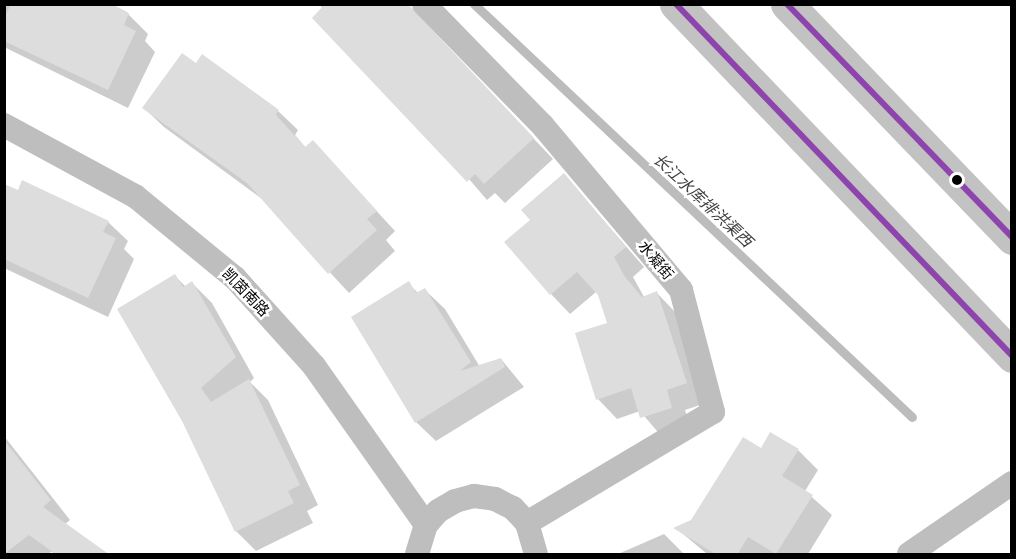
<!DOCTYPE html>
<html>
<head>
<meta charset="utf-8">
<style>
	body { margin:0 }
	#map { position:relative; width:1016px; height:559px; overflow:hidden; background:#fff; font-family:"Open Sans","Noto Sans SC",sans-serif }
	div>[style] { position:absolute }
	.shadow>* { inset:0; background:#0003 }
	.stream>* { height:9px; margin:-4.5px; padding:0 4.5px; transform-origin:4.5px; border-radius:4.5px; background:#bcbcbc }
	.building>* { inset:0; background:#ddd }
	.street>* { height:24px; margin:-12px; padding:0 12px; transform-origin:12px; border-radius:12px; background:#bebebe }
	.secondary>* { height:33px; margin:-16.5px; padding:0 16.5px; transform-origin:16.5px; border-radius:16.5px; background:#c2c2c2 }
	.bus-1>* { height:6px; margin:-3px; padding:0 3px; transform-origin:3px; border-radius:3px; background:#8e44ad }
	.dots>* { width:16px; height:16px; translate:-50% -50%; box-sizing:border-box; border:3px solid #fff; border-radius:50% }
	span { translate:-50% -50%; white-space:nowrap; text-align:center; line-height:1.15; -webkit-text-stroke:5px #fff; paint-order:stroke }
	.street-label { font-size:15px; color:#000 }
	.water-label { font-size:16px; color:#414141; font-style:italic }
	.frame { position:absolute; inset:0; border:6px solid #000; pointer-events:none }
</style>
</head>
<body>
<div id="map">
	<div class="shadow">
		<i style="clip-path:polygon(4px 4px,110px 4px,128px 14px,148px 34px,145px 41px,155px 52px,128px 108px,4px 47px)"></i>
		<i style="clip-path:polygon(319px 4px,406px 4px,553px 159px,505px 203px,495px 193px,487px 200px)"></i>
		<i style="clip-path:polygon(144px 108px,278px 111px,298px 130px,295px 135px,306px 148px,313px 142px,395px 231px,386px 240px,395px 251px,349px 293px,262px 199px,164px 127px)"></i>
		<i style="clip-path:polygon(564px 175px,644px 267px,633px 277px,644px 297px,657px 293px,676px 313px,706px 403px,685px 410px,691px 427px,662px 437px,640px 411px,617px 419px,598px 399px,609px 324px,599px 295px,596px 292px,570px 314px,551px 294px,532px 220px)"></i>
		<i style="clip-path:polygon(4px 188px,108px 222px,128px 241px,124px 249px,134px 259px,108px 317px,4px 268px)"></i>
		<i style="clip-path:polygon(175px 276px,186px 287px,192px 283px,212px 303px,254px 378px,250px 382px,268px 400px,318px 505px,307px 511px,313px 523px,256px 551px,236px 531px,183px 420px)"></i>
		<i style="clip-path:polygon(408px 283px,419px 294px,425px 290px,445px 309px,480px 367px,501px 359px,524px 387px,436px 441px,416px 422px)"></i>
		<i style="clip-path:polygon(4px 436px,70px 520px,63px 526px,108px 554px,52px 554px,53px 551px,48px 554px,4px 554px)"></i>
		<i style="clip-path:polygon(761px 450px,798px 450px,818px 470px,805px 491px,832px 515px,808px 554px,707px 554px,676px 528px,692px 521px)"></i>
		<i style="clip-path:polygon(664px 534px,684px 554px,618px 554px)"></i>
	</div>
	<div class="stream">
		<i style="left:474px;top:4px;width:602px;rotate:43.32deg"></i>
	</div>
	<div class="building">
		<i style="clip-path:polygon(11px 4px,112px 4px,129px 13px,124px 25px,136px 31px,108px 90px,4px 41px,4px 18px)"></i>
		<i style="clip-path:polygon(325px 4px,408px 4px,534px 138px,484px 184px,475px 174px,467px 182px,312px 18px)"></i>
		<i style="clip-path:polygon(182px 53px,196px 63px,202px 54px,279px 110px,276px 115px,305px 147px,313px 140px,377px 211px,367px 219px,377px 230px,328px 274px,247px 183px,142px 108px)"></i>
		<i style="clip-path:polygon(564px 173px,626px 247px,614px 257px,625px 277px,642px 297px,657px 291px,687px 383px,667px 390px,672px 408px,640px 418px,631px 388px,596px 400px,575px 333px,607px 323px,598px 295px,577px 272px,550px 295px,504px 242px,530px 220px,521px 210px)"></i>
		<i style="clip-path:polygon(22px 180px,109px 221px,103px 232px,116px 238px,88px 298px,4px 259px,4px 184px,18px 190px)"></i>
		<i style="clip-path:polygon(175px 274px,183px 287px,192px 281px,236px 357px,201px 388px,211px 402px,249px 379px,300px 485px,288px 491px,294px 503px,235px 532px,182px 421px,117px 309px)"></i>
		<i style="clip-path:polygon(409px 281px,416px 293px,425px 288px,471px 362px,460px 371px,501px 358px,505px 367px,415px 423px,351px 317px)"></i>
		<i style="clip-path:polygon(770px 432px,799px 449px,782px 476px,813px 495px,776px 554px,748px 537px,737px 555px,717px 555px,673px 528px,691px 520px,743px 437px,761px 448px)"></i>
		<i style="clip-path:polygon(4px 440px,51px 500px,43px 507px,110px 555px,57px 555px,29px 535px,4px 554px)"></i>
	</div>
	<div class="street">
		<i style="left:424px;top:4px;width:170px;rotate:45.7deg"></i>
		<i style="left:543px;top:126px;width:214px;rotate:49.9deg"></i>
		<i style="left:681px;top:290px;width:126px;rotate:75.3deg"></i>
		<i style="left:713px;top:412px;width:217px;rotate:149.2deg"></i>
		<i style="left:4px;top:125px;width:149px;rotate:28.5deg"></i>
		<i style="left:135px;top:196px;width:129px;rotate:39.4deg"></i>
		<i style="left:235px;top:278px;width:118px;rotate:48.1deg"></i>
		<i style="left:314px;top:366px;width:194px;rotate:54.8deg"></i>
		<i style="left:417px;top:554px;width:30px;rotate:-73deg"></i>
		<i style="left:426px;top:525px;width:18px;rotate:-49deg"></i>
		<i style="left:438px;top:511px;width:20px;rotate:-30deg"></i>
		<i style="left:455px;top:501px;width:20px;rotate:-15deg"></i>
		<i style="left:474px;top:496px;width:21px;rotate:8deg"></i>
		<i style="left:495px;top:499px;width:20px;rotate:27deg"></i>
		<i style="left:513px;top:508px;width:21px;rotate:47deg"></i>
		<i style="left:527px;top:523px;width:32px;rotate:74deg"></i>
		<i style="left:909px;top:554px;width:125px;rotate:-34.6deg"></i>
	</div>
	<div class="secondary">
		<i style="left:676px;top:4px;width:487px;rotate:46.3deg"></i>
		<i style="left:787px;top:4px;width:325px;rotate:46.1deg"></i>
	</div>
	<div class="bus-1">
		<i style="left:676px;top:4px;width:486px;rotate:46.3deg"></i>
		<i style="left:787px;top:4px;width:324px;rotate:46deg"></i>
	</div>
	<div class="dots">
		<i style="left:957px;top:180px;background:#000"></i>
	</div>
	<div class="street-label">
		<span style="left:656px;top:260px;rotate:50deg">水凝街</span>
		<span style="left:246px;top:292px;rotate:46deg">凯茵南路</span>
	</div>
	<div class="water-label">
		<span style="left:703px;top:200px;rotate:43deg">长江水库排洪渠西</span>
	</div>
	<div class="frame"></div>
</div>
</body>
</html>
